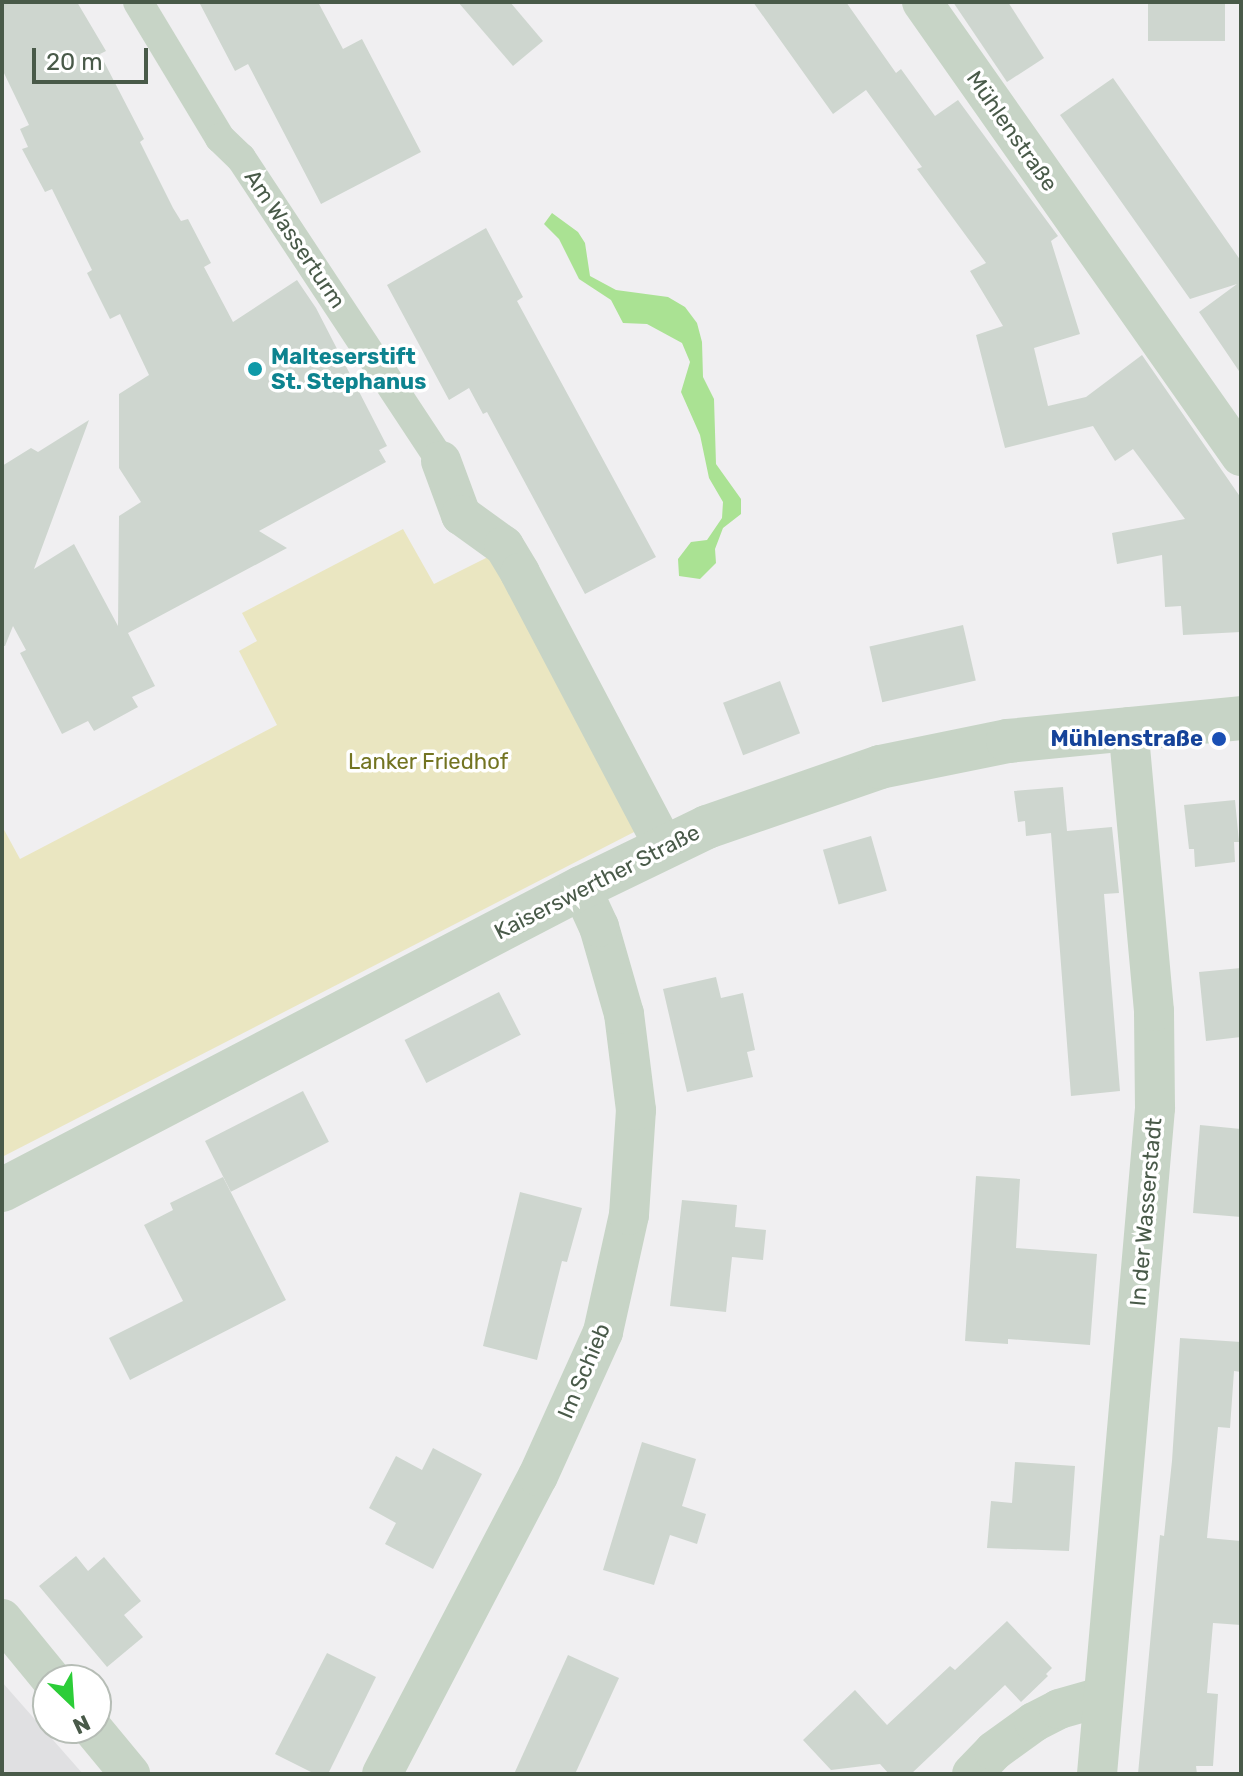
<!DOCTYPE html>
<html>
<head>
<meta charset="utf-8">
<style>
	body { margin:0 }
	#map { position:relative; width:1243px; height:1776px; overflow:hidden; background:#f0eff1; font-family:Rubik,sans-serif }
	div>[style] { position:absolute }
	.education>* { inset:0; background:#e0e0e2 }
	.green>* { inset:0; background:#eae6c1 }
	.water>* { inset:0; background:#aae293 }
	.building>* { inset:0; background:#ced6cf; transform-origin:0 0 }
	.pedestrian>* { height:30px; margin:-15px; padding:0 15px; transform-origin:15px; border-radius:15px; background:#c7d4c6 }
	.minor>* { height:40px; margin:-20px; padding:0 20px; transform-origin:20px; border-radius:20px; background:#c7d4c6 }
	.tertiary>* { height:44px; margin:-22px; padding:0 22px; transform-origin:22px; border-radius:22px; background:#c7d4c6 }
	.dots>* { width:22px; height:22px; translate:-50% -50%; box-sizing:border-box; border:4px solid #fff; border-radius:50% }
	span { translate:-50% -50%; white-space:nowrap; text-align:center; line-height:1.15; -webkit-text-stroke:7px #fff; paint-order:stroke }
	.street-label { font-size:22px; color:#495a49 }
	.culture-label { font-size:22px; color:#0d838f; font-weight:700 }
	.left { translate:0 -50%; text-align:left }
	.transit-label { font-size:22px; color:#164399; font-weight:700 }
	.right { translate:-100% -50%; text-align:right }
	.park-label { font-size:22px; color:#737421 }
	.frame { position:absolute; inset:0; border:4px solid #495a49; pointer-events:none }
	.north { position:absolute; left:32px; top:1664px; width:80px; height:80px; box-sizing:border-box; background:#fff; border:2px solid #b6bdb6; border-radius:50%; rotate:155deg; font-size:22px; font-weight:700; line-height:32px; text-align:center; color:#495a49 }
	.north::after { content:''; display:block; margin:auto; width:28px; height:36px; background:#2ccd38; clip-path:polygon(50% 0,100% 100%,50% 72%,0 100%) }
	.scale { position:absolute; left:32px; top:48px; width:116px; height:36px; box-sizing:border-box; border:4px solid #495a49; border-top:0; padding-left:10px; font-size:24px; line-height:28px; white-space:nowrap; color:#495a49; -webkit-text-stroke:6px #fff; paint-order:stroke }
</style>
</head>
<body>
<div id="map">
	<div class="education">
		<i style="clip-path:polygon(2px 1682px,83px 1774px,2px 1774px)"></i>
	</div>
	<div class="green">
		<i style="clip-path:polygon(403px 529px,434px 584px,492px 555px,638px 830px,2px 1157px,2px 826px,20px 859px,277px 725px,239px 651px,257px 641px,242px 613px)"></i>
	</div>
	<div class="water">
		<i style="clip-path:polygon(552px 213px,578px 232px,585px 243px,590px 276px,616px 290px,668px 297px,685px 307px,697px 323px,702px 342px,703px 377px,714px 399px,716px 464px,741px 499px,741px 514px,723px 528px,715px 549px,716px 563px,700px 579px,679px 576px,678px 559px,691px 542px,707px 540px,722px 518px,723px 502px,709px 478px,700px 435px,681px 392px,690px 362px,682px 343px,647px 324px,623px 323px,611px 300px,579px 279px,559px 239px,544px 224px)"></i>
	</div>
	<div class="building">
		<i style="clip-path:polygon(2px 2px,77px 2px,106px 51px,100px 54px,144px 139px,140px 142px,173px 208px,181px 221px,188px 219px,211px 263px,204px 267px,233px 322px,297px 280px,316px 308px,387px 446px,379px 450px,386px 462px,259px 531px,287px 548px,128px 633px,155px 686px,132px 697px,138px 707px,94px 731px,88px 721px,62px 734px,20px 653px,26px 650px,13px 626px,5px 646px,2px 646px,2px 466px,31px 448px,38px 452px,89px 420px,34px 569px,74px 544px,118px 626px,119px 516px,141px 502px,119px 468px,119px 394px,149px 375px,120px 314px,110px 319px,87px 273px,92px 270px,52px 189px,45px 192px,22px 149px,28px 147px,20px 129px,29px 125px,2px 69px)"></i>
		<i style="clip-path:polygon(199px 2px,318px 2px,343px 49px,362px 39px,421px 152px,321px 204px,248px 64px,235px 71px)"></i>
		<i style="clip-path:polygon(458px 2px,510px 2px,543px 41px,513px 66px)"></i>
		<i style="clip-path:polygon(753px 2px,846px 2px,896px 73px,901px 69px,935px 116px,958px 100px,1058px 236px,1051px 241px,1080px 334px,1034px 348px,1048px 406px,1086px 397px,1142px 355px,1241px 498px,1241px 632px,1183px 635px,1181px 606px,1165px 607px,1162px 555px,1117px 564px,1112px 533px,1185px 519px,1133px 449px,1115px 461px,1093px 426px,1005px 448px,976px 335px,1003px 326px,970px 271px,986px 263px,917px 169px,922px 167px,866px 90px,833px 114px)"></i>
		<i style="clip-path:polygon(953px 2px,1008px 2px,1044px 58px,1007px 82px)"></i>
		<i style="left:1148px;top:2px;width:77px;height:39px"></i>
		<i style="clip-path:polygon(1113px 78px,1241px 261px,1241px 374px,1199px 312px,1237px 284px,1190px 299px,1060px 115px)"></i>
		<i style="clip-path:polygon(486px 228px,523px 297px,517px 301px,656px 557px,585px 594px,487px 412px,483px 414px,469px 388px,449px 400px,387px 285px)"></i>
		<i style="left:963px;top:625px;width:57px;height:96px;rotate:77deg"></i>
		<i style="left:780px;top:681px;width:56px;height:61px;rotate:69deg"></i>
		<i style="clip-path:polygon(1063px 787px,1067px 831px,1112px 827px,1119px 893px,1104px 894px,1120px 1091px,1071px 1096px,1051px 833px,1026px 836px,1025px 821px,1018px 822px,1014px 791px)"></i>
		<i style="clip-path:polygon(1235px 800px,1239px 842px,1234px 842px,1235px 862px,1195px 867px,1194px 849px,1189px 849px,1184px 805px)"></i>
		<i style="left:871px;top:836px;width:57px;height:50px;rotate:74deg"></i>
		<i style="clip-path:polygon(1241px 968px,1241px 1037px,1206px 1041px,1199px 972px)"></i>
		<i style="clip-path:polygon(716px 977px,721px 998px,743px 993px,755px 1050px,747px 1052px,753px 1077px,687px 1092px,663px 989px)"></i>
		<i style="left:499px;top:992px;width:48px;height:106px;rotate:63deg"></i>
		<i style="left:303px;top:1091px;width:57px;height:110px;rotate:63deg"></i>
		<i style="clip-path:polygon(1200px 1125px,1241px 1129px,1241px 1217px,1193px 1213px)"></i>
		<i style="clip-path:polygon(976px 1176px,1020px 1179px,1016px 1248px,1097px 1254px,1090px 1345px,1008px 1339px,1008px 1344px,965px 1341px)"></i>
		<i style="clip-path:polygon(223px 1177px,286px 1300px,130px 1380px,109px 1338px,183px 1301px,144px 1225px,173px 1210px,170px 1203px)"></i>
		<i style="clip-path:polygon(520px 1192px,582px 1208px,567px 1262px,562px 1261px,537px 1360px,483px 1346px)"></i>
		<i style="clip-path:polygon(682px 1200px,737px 1205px,735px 1227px,766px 1230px,763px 1260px,732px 1257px,726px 1312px,670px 1306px)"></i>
		<i style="clip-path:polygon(1180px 1338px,1241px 1342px,1241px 1372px,1234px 1371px,1230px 1428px,1218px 1427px,1207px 1538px,1241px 1541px,1241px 1625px,1213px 1623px,1207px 1693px,1218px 1694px,1213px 1766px,1196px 1766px,1197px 1774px,1138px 1774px,1160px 1535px,1164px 1536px,1172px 1461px)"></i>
		<i style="clip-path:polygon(642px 1442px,696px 1459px,682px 1506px,706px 1514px,697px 1544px,670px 1535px,654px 1585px,603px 1570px)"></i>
		<i style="clip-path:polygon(433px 1448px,482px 1474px,433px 1569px,385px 1544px,396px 1523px,369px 1508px,396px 1456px,422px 1470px)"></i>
		<i style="clip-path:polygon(1015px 1462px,1075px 1466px,1069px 1551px,987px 1548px,991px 1501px,1012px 1503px)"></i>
		<i style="clip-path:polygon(76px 1556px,88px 1571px,104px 1557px,141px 1601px,124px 1615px,143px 1637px,107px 1667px,39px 1586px)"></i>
		<i style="clip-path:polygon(1007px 1621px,1052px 1668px,1046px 1674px,1048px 1676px,1021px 1702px,1005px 1685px,911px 1774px,889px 1774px,880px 1764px,831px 1770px,803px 1740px,855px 1690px,887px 1725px,950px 1666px,955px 1670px)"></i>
		<i style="clip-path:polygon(327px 1653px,376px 1677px,328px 1774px,315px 1774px,275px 1754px)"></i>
		<i style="clip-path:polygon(568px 1655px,619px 1678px,575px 1774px,514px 1774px)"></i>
	</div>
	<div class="pedestrian">
		<i style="left:138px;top:2px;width:159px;rotate:58.9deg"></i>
		<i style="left:220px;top:138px;width:29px;rotate:44deg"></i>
		<i style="left:241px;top:158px;width:363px;rotate:56.6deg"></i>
	</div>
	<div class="minor">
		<i style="left:922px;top:2px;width:555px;rotate:54.91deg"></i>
		<i style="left:441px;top:461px;width:58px;rotate:69.7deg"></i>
		<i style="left:461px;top:515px;width:53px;rotate:35.8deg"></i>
		<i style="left:504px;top:546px;width:31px;rotate:59deg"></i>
		<i style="left:520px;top:573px;width:309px;rotate:62.2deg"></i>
		<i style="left:2px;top:1619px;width:79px;rotate:50.7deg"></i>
		<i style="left:92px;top:1728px;width:60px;rotate:50.4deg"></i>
		<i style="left:382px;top:1774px;width:336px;rotate:-62.4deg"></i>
		<i style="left:538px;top:1476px;width:158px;rotate:-65.7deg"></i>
		<i style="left:603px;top:1332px;width:120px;rotate:-77.5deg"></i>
		<i style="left:629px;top:1215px;width:105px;rotate:-86.2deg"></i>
		<i style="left:636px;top:1110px;width:97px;rotate:-97.1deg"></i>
		<i style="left:624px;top:1014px;width:91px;rotate:-106deg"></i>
		<i style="left:599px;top:927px;width:43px;rotate:-114.8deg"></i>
		<i style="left:972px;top:1774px;width:32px;rotate:-46deg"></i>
		<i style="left:994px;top:1751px;width:49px;rotate:-35.9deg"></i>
		<i style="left:1034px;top:1722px;width:28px;rotate:-27deg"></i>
		<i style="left:1059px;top:1709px;width:44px;rotate:-15.9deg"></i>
		<i style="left:1097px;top:1774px;width:669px;rotate:-85.02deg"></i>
		<i style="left:1155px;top:1108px;width:97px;rotate:-90.6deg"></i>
		<i style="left:1154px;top:1011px;width:285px;rotate:-95.2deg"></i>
	</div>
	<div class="tertiary">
		<i style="left:2px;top:1190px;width:653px;rotate:-27.55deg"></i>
		<i style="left:581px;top:888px;width:140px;rotate:-25.8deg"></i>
		<i style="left:707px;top:827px;width:183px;rotate:-19.1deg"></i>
		<i style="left:880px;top:767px;width:131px;rotate:-11.5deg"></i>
		<i style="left:1008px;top:741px;width:234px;rotate:-5.6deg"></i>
	</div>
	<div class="dots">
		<i style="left:255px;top:369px;background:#0f9aa8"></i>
		<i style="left:1219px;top:739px;background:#1a4fb4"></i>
	</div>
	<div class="street-label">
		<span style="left:1012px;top:131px;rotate:55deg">Mühlenstraße</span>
		<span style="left:295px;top:239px;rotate:56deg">Am Wasserturm</span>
		<span style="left:597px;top:882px;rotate:-27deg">Kaiserswerther Straße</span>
		<span style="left:1146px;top:1212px;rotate:-85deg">In der Wasserstadt</span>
		<span style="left:584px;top:1371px;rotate:-67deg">Im Schieb</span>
	</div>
	<div class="culture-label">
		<span class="left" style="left:271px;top:369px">Malteserstift<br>St. Stephanus</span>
	</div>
	<div class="transit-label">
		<span class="right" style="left:1203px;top:739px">Mühlenstraße</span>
	</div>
	<div class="park-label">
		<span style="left:428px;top:762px">Lanker Friedhof</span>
	</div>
	<div class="frame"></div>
	<div class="north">N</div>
	<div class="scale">20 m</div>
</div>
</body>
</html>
